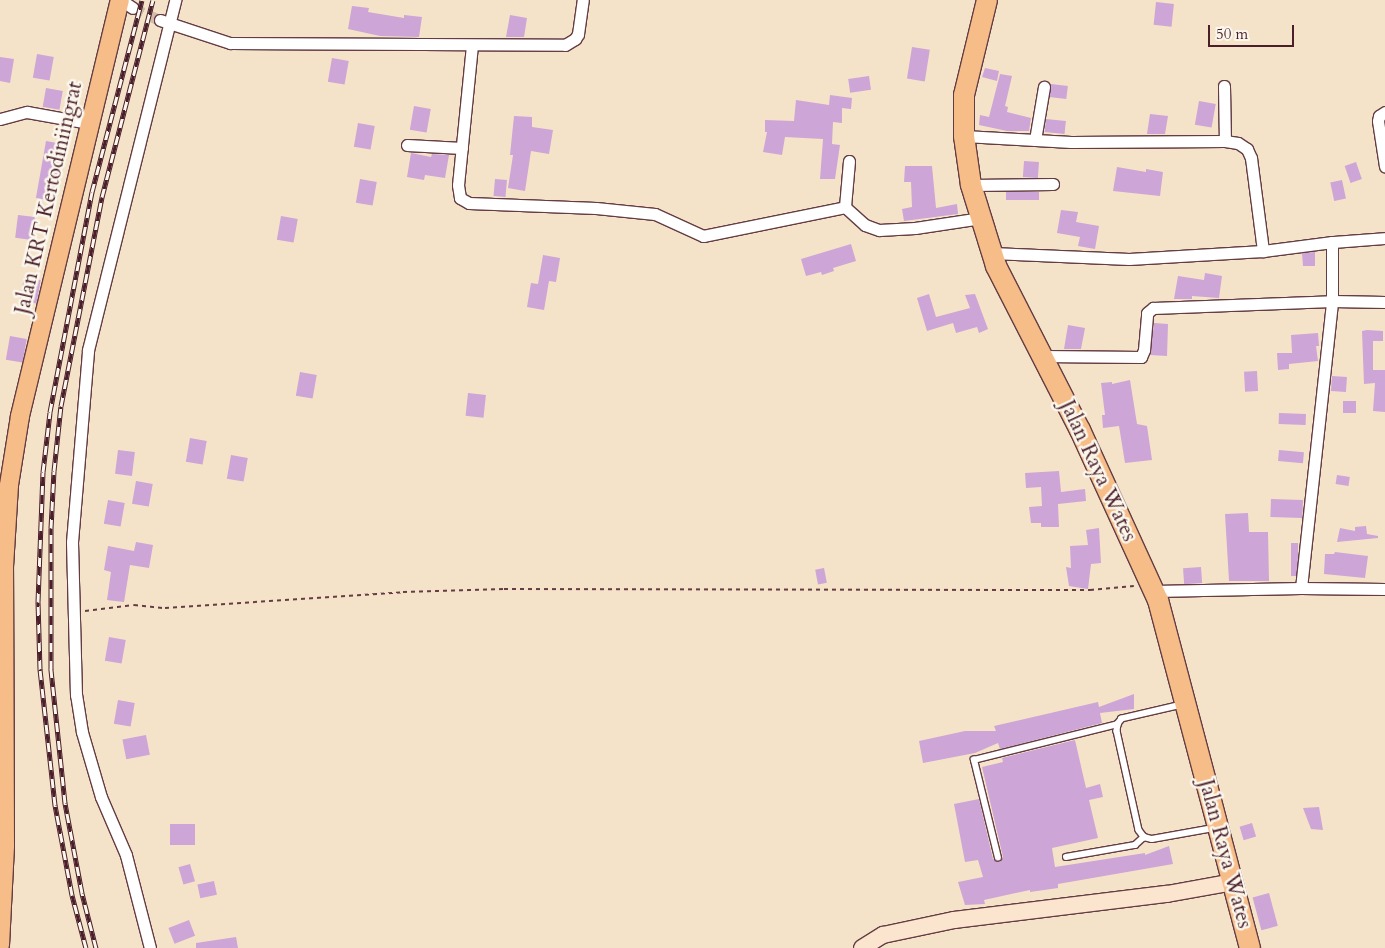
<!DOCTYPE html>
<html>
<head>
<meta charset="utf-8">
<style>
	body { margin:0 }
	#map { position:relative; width:1385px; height:948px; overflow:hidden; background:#f4e3c9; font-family:Cardo,serif }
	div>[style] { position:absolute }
	.building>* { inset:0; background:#cda5d7; transform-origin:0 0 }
	.street-tunnel>* { height:11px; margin-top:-5.5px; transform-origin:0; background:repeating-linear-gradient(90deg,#d2bca9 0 11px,transparent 0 16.5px) }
	.path>* { height:2px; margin-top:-1px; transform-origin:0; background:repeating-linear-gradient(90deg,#643c43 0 4px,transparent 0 8px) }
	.roads { filter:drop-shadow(1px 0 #643c43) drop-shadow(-1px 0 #643c43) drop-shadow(0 1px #643c43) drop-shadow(0 -1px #643c43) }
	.lane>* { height:5.5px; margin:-2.75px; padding:0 2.75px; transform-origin:2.75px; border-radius:2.75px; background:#fff }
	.street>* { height:11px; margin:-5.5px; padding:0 5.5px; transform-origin:5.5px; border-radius:5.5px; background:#fff }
	.secondary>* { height:16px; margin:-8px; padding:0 8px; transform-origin:8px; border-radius:8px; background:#fce5cf }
	.primary>* { height:18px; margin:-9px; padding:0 9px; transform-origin:9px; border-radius:9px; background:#f7bd88 }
	.highway>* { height:20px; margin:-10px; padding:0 10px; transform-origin:10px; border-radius:10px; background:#f7bd88 }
	.rail>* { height:5px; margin-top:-2.5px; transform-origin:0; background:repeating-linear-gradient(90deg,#fbf7ec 0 9px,#4a1f2b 0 18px); box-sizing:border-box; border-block:1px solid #4a1f2b }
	span { translate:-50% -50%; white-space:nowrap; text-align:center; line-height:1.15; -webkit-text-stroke:5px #fbf7ec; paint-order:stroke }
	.street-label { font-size:21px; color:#4a1f2b }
	.scale { position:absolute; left:1208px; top:25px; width:86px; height:22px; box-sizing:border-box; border:2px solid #4a1f2b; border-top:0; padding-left:6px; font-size:15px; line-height:18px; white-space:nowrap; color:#4a1f2b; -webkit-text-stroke:4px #fbf7ec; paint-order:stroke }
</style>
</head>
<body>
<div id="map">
	<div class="building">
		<i style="left:1156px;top:2px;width:18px;height:23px;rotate:6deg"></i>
		<i style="clip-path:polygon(352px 6px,369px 8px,368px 12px,404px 18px,404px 15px,422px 17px,419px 37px,380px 36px,348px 29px)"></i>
		<i style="clip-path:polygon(510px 15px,527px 18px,524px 37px,506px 37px)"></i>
		<i style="left:912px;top:47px;width:18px;height:32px;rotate:9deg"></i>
		<i style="left:37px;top:54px;width:17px;height:24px;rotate:10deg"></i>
		<i style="clip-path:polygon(0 57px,14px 59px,10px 83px,0 81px)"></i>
		<i style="left:332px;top:58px;width:17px;height:24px;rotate:10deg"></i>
		<i style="clip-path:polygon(985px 68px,999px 71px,997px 81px,982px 77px)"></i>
		<i style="clip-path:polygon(1000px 74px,1012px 76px,1005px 106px,1008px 107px,1007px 112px,1031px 118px,1029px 131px,1007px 131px,979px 125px,980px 115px,989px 117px)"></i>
		<i style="left:869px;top:76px;width:14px;height:21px;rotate:82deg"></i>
		<i style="left:1051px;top:84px;width:17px;height:13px;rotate:7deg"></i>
		<i style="left:46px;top:88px;width:17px;height:19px;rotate:10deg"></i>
		<i style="clip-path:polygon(830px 95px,852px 98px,851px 109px,842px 108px,842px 123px,833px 122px,832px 144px,840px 145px,835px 179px,820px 179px,823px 139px,785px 137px,782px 155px,763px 152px,767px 132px,765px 132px,765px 120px,794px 121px,796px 100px,829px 105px)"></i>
		<i style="left:1199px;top:101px;width:17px;height:24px;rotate:10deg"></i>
		<i style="left:414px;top:106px;width:17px;height:24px;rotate:10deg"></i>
		<i style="clip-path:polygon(1150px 114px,1168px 116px,1165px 134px,1147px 134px)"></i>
		<i style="clip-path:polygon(514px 116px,532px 117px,532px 127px,553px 130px,549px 154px,531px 151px,525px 191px,508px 188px,513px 155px,510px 155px)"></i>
		<i style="left:1046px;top:119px;width:20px;height:13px;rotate:6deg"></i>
		<i style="left:358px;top:123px;width:17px;height:24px;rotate:10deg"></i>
		<i style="left:46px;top:141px;width:17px;height:58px;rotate:10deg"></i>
		<i style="clip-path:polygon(411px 153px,431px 157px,432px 154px,449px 155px,445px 178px,425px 175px,424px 180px,407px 177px)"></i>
		<i style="left:1024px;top:161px;width:15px;height:16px;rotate:4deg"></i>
		<i style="left:1356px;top:162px;width:18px;height:12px;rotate:71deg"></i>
		<i style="clip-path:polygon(905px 166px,932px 166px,936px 208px,957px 204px,958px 214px,904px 221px,902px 209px,912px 207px,911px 182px,904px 182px)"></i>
		<i style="clip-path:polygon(1117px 167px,1146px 172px,1146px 169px,1163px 172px,1160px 196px,1113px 191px)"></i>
		<i style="left:360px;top:179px;width:17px;height:24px;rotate:10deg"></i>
		<i style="left:495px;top:179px;width:12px;height:17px;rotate:5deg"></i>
		<i style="left:1342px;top:180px;width:19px;height:12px;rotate:78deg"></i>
		<i style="left:1006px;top:192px;width:33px;height:8px"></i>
		<i style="clip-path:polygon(1061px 210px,1078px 212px,1076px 222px,1099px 226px,1095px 249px,1078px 246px,1080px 237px,1057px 233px)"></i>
		<i style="left:18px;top:215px;width:17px;height:23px;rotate:7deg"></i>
		<i style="left:281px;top:216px;width:17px;height:24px;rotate:10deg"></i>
		<i style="clip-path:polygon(851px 244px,856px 261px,833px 268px,834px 271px,822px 275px,821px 272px,806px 276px,801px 259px)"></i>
		<i style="clip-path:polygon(1315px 252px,1315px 266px,1303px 266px,1302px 253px)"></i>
		<i style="clip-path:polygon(543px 255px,560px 258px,556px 282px,549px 281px,544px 310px,527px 307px,531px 283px,538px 284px)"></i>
		<i style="clip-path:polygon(1205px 273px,1222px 276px,1219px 298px,1192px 296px,1192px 299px,1174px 299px,1178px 276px,1204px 280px)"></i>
		<i style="left:24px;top:277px;width:17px;height:24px;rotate:10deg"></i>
		<i style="clip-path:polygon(929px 294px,936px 317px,970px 308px,965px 295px,975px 294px,988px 329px,979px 333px,977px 327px,956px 333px,953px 323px,927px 331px,917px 298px)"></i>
		<i style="clip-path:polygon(1154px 323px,1168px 324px,1167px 356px,1150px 355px)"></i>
		<i style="clip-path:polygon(1068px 325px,1085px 328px,1081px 349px,1064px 349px)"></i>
		<i style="clip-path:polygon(1367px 330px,1383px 331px,1383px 341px,1373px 341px,1373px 370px,1385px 370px,1385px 412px,1373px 411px,1375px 383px,1364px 384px,1362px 331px)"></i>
		<i style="clip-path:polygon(1318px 333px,1319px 346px,1316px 346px,1318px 361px,1289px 364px,1289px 369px,1278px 370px,1277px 353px,1292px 353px,1291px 335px)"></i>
		<i style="left:10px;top:336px;width:17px;height:24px;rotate:10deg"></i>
		<i style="left:1257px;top:371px;width:20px;height:13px;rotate:87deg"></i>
		<i style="left:300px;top:372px;width:17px;height:24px;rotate:10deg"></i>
		<i style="left:1332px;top:376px;width:15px;height:15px;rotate:4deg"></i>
		<i style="clip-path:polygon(1130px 380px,1137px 424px,1147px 426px,1152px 460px,1125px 463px,1119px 426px,1103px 428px,1102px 415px,1105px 415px,1101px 383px,1112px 382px,1112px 384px)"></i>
		<i style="left:468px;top:393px;width:18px;height:23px;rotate:6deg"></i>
		<i style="left:1356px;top:401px;width:12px;height:13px;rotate:90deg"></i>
		<i style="left:1279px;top:413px;width:27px;height:11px;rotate:2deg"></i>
		<i style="left:190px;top:438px;width:17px;height:24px;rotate:10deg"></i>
		<i style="left:118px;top:450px;width:17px;height:24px;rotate:7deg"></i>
		<i style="left:1279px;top:450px;width:25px;height:11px;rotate:5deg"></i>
		<i style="left:231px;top:455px;width:17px;height:24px;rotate:10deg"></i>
		<i style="clip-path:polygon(1059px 471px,1061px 492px,1085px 489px,1086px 501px,1058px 504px,1059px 527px,1041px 527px,1041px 523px,1031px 523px,1029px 507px,1042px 506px,1041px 487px,1026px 488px,1025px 473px)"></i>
		<i style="left:1337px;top:475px;width:13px;height:9px;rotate:9deg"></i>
		<i style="left:136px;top:481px;width:17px;height:23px;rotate:10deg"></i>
		<i style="left:1271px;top:499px;width:32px;height:18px;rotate:2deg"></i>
		<i style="left:108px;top:500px;width:17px;height:24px;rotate:10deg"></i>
		<i style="clip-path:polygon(1248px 513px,1249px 532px,1268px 532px,1269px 581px,1229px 581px,1225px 514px)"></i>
		<i style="clip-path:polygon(1366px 526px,1367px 534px,1378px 536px,1378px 538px,1337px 542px,1340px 528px,1355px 531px,1355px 527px)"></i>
		<i style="clip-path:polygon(1099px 528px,1101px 563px,1091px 564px,1088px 589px,1069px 586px,1066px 567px,1071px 568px,1070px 546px,1088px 545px,1086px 530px)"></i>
		<i style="clip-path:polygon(136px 542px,153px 545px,149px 568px,130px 565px,124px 602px,107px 600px,111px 572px,104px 570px,108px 546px,134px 551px)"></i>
		<i style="left:1291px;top:543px;width:7px;height:33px"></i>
		<i style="clip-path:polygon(1335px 552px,1368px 556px,1365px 578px,1324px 574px,1325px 554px,1334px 554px)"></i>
		<i style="left:1201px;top:567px;width:16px;height:18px;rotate:86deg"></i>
		<i style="left:824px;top:568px;width:15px;height:9px;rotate:79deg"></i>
		<i style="left:109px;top:637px;width:17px;height:24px;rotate:10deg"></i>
		<i style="clip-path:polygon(1134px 694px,1134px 709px,1100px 713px,1102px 723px,1000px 749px,998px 743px,975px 753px,923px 763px,919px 741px,965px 731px,996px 731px,994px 726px,1098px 702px,1099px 707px)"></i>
		<i style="left:118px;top:700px;width:17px;height:24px;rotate:10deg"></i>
		<i style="left:146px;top:735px;width:20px;height:24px;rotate:79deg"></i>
		<i style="clip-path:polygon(1075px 740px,1086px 788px,1100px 784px,1103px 797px,1089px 800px,1098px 838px,1052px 848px,1055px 867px,1145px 853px,1145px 855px,1169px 846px,1173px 864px,1058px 884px,1058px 888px,1030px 892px,1030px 890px,984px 900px,985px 904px,965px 905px,958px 882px,983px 877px,978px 860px,965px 862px,954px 804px,979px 799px,993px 859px,1000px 862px,1003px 857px,982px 767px,1003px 762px,1002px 758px)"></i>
		<i style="clip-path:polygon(1319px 807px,1323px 830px,1311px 829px,1303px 808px)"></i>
		<i style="left:1252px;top:823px;width:14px;height:13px;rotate:73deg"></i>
		<i style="left:195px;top:824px;width:21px;height:25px;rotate:90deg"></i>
		<i style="left:190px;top:864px;width:18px;height:12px;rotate:74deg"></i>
		<i style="left:214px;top:881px;width:14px;height:17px;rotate:78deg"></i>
		<i style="left:1269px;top:893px;width:34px;height:17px;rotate:75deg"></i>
		<i style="left:189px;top:920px;width:17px;height:22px;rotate:69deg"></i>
		<i style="clip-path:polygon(236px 937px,238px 948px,196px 948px,196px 943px)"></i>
	</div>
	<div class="street-tunnel">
		<i style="left:133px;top:8px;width:30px;rotate:24deg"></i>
	</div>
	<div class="path">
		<i style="left:85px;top:611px;width:49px;rotate:-7deg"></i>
		<i style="left:134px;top:605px;width:31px;rotate:6deg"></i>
		<i style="left:165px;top:608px;width:239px;rotate:-3.8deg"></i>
		<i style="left:403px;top:592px;width:101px;rotate:-1.7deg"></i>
		<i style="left:504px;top:589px;width:586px;rotate:0.1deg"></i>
		<i style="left:1090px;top:590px;width:44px;rotate:-5.2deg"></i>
	</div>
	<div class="roads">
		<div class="lane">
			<i style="left:1182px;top:705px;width:62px;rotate:166.9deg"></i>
			<i style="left:1122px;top:719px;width:6px;rotate:129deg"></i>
			<i style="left:1118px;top:724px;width:7px;rotate:98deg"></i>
			<i style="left:1117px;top:731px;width:101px;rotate:77.5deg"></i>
			<i style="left:1139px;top:830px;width:9px;rotate:54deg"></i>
			<i style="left:1144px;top:837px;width:8px;rotate:14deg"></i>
			<i style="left:1152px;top:839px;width:62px;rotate:-10.2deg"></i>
			<i style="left:1066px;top:857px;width:70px;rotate:-9.9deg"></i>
			<i style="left:1135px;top:845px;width:12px;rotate:-42deg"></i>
			<i style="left:998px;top:858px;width:101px;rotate:-103.8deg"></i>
			<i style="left:974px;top:760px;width:148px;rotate:-14deg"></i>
		</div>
		<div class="street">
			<i style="left:121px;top:0;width:14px;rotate:34deg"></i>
			<i style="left:160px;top:20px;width:74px;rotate:18.2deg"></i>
			<i style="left:230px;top:43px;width:335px;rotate:0.3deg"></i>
			<i style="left:565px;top:45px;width:12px;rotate:-31deg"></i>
			<i style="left:575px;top:39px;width:6px;rotate:-59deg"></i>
			<i style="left:578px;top:34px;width:34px;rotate:-82deg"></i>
			<i style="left:472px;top:45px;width:141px;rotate:95.7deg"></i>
			<i style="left:458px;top:185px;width:13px;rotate:81deg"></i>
			<i style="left:460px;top:198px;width:10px;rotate:29deg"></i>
			<i style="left:469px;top:203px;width:127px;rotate:2.3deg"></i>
			<i style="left:596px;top:208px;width:59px;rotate:5.8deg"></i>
			<i style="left:655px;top:214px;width:53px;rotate:24.6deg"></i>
			<i style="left:703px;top:236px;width:145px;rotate:-11.5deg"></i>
			<i style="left:1224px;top:86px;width:55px;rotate:89deg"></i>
			<i style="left:1385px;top:112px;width:7px;rotate:146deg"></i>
			<i style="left:1379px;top:116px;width:5px;rotate:101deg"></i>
			<i style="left:1378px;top:121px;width:46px;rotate:81.2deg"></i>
			<i style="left:0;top:119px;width:28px;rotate:-15deg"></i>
			<i style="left:27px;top:112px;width:63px;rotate:10.1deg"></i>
			<i style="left:964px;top:136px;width:107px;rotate:3.2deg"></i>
			<i style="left:1071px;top:142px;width:154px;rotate:-0.4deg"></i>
			<i style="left:1225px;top:141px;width:13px;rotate:9deg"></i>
			<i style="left:1238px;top:143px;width:11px;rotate:34deg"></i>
			<i style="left:1247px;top:149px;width:10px;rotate:66deg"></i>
			<i style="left:1251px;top:158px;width:94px;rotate:82.6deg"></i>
			<i style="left:1035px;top:140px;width:54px;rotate:-80.4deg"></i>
			<i style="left:407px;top:145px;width:55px;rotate:3.1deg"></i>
			<i style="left:849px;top:161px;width:46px;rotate:95deg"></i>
			<i style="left:845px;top:207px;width:27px;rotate:42deg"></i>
			<i style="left:865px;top:225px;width:15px;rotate:20deg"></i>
			<i style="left:879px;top:230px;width:36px;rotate:-3deg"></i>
			<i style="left:915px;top:228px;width:67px;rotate:-8.6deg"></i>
			<i style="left:971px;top:185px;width:82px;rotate:-0.7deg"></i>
			<i style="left:992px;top:253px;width:137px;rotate:2.5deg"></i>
			<i style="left:1129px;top:259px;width:134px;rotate:-3.4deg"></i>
			<i style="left:1263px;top:251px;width:70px;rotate:-7.4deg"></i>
			<i style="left:1042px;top:356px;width:99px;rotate:0.6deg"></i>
			<i style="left:1141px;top:357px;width:8px;rotate:-67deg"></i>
			<i style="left:1144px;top:350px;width:37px;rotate:-85deg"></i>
			<i style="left:1147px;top:313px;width:8px;rotate:-40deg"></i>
			<i style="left:1153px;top:308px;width:179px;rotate:-2.2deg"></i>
			<i style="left:1332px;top:301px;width:53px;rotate:1.1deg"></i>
			<i style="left:1301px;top:588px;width:289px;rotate:-83.8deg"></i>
			<i style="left:1332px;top:301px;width:59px;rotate:-90deg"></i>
			<i style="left:1332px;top:242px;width:53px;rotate:-4.3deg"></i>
			<i style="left:1154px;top:591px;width:147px;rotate:-1.2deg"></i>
			<i style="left:1301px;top:588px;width:84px;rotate:0.7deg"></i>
			<i style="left:150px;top:948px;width:96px;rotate:-104.5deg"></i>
			<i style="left:126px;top:855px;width:63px;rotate:-113.3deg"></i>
			<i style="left:101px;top:797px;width:68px;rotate:-106.3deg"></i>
			<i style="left:82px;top:732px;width:37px;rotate:-99deg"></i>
			<i style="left:76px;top:695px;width:153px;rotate:-91.5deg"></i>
			<i style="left:72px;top:542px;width:193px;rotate:-85.2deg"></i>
			<i style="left:88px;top:350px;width:361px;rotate:-76deg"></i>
		</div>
		<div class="secondary">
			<i style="left:862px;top:948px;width:25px;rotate:-32deg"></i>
			<i style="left:883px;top:935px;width:73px;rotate:-11.9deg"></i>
			<i style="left:954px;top:920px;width:215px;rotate:-7deg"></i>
			<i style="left:1167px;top:894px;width:67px;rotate:-10.3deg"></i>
		</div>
		<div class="primary">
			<i style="left:0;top:945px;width:99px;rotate:-87.1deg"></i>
			<i style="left:5px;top:846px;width:279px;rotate:-90.2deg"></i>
			<i style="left:4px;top:567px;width:82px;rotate:-86.5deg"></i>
			<i style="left:9px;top:485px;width:70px;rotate:-80.9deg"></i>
			<i style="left:20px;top:416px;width:428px;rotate:-76.5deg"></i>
		</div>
		<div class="highway">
			<i style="left:987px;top:0;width:98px;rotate:103.6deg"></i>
			<i style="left:964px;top:95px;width:41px;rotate:90deg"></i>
			<i style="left:964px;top:136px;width:49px;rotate:81.9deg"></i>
			<i style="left:971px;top:185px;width:85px;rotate:72.8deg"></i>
			<i style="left:996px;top:266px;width:184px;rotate:62.9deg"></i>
			<i style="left:1080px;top:430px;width:187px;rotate:65.4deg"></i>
			<i style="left:1158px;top:600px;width:360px;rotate:75.2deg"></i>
		</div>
	</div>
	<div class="rail">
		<i style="left:86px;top:948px;width:55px;rotate:-104.8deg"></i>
		<i style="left:72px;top:895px;width:92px;rotate:-100.7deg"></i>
		<i style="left:55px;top:805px;width:137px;rotate:-96.3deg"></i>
		<i style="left:40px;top:669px;width:67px;rotate:-91.7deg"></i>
		<i style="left:38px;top:602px;width:130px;rotate:-87.8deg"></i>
		<i style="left:43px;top:472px;width:60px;rotate:-83.3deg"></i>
		<i style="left:50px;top:412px;width:224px;rotate:-79.2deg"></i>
		<i style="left:92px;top:192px;width:198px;rotate:-75.4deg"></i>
		<i style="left:96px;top:948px;width:57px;rotate:-104.3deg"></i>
		<i style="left:82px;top:893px;width:92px;rotate:-100.7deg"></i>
		<i style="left:65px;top:803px;width:135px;rotate:-96deg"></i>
		<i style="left:51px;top:669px;width:141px;rotate:-90deg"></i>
		<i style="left:51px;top:528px;width:57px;rotate:-87deg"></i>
		<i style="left:54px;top:471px;width:65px;rotate:-83.9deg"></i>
		<i style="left:61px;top:406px;width:213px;rotate:-78.9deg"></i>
		<i style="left:102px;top:197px;width:203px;rotate:-75.5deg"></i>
	</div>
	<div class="street-label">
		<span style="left:49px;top:198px;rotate:-77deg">Jalan KRT Kertodiniingrat</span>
		<span style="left:1098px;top:471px;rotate:65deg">Jalan Raya Wates</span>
		<span style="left:1225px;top:854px;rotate:75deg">Jalan Raya Wates</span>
	</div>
	<div class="scale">50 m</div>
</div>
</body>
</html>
